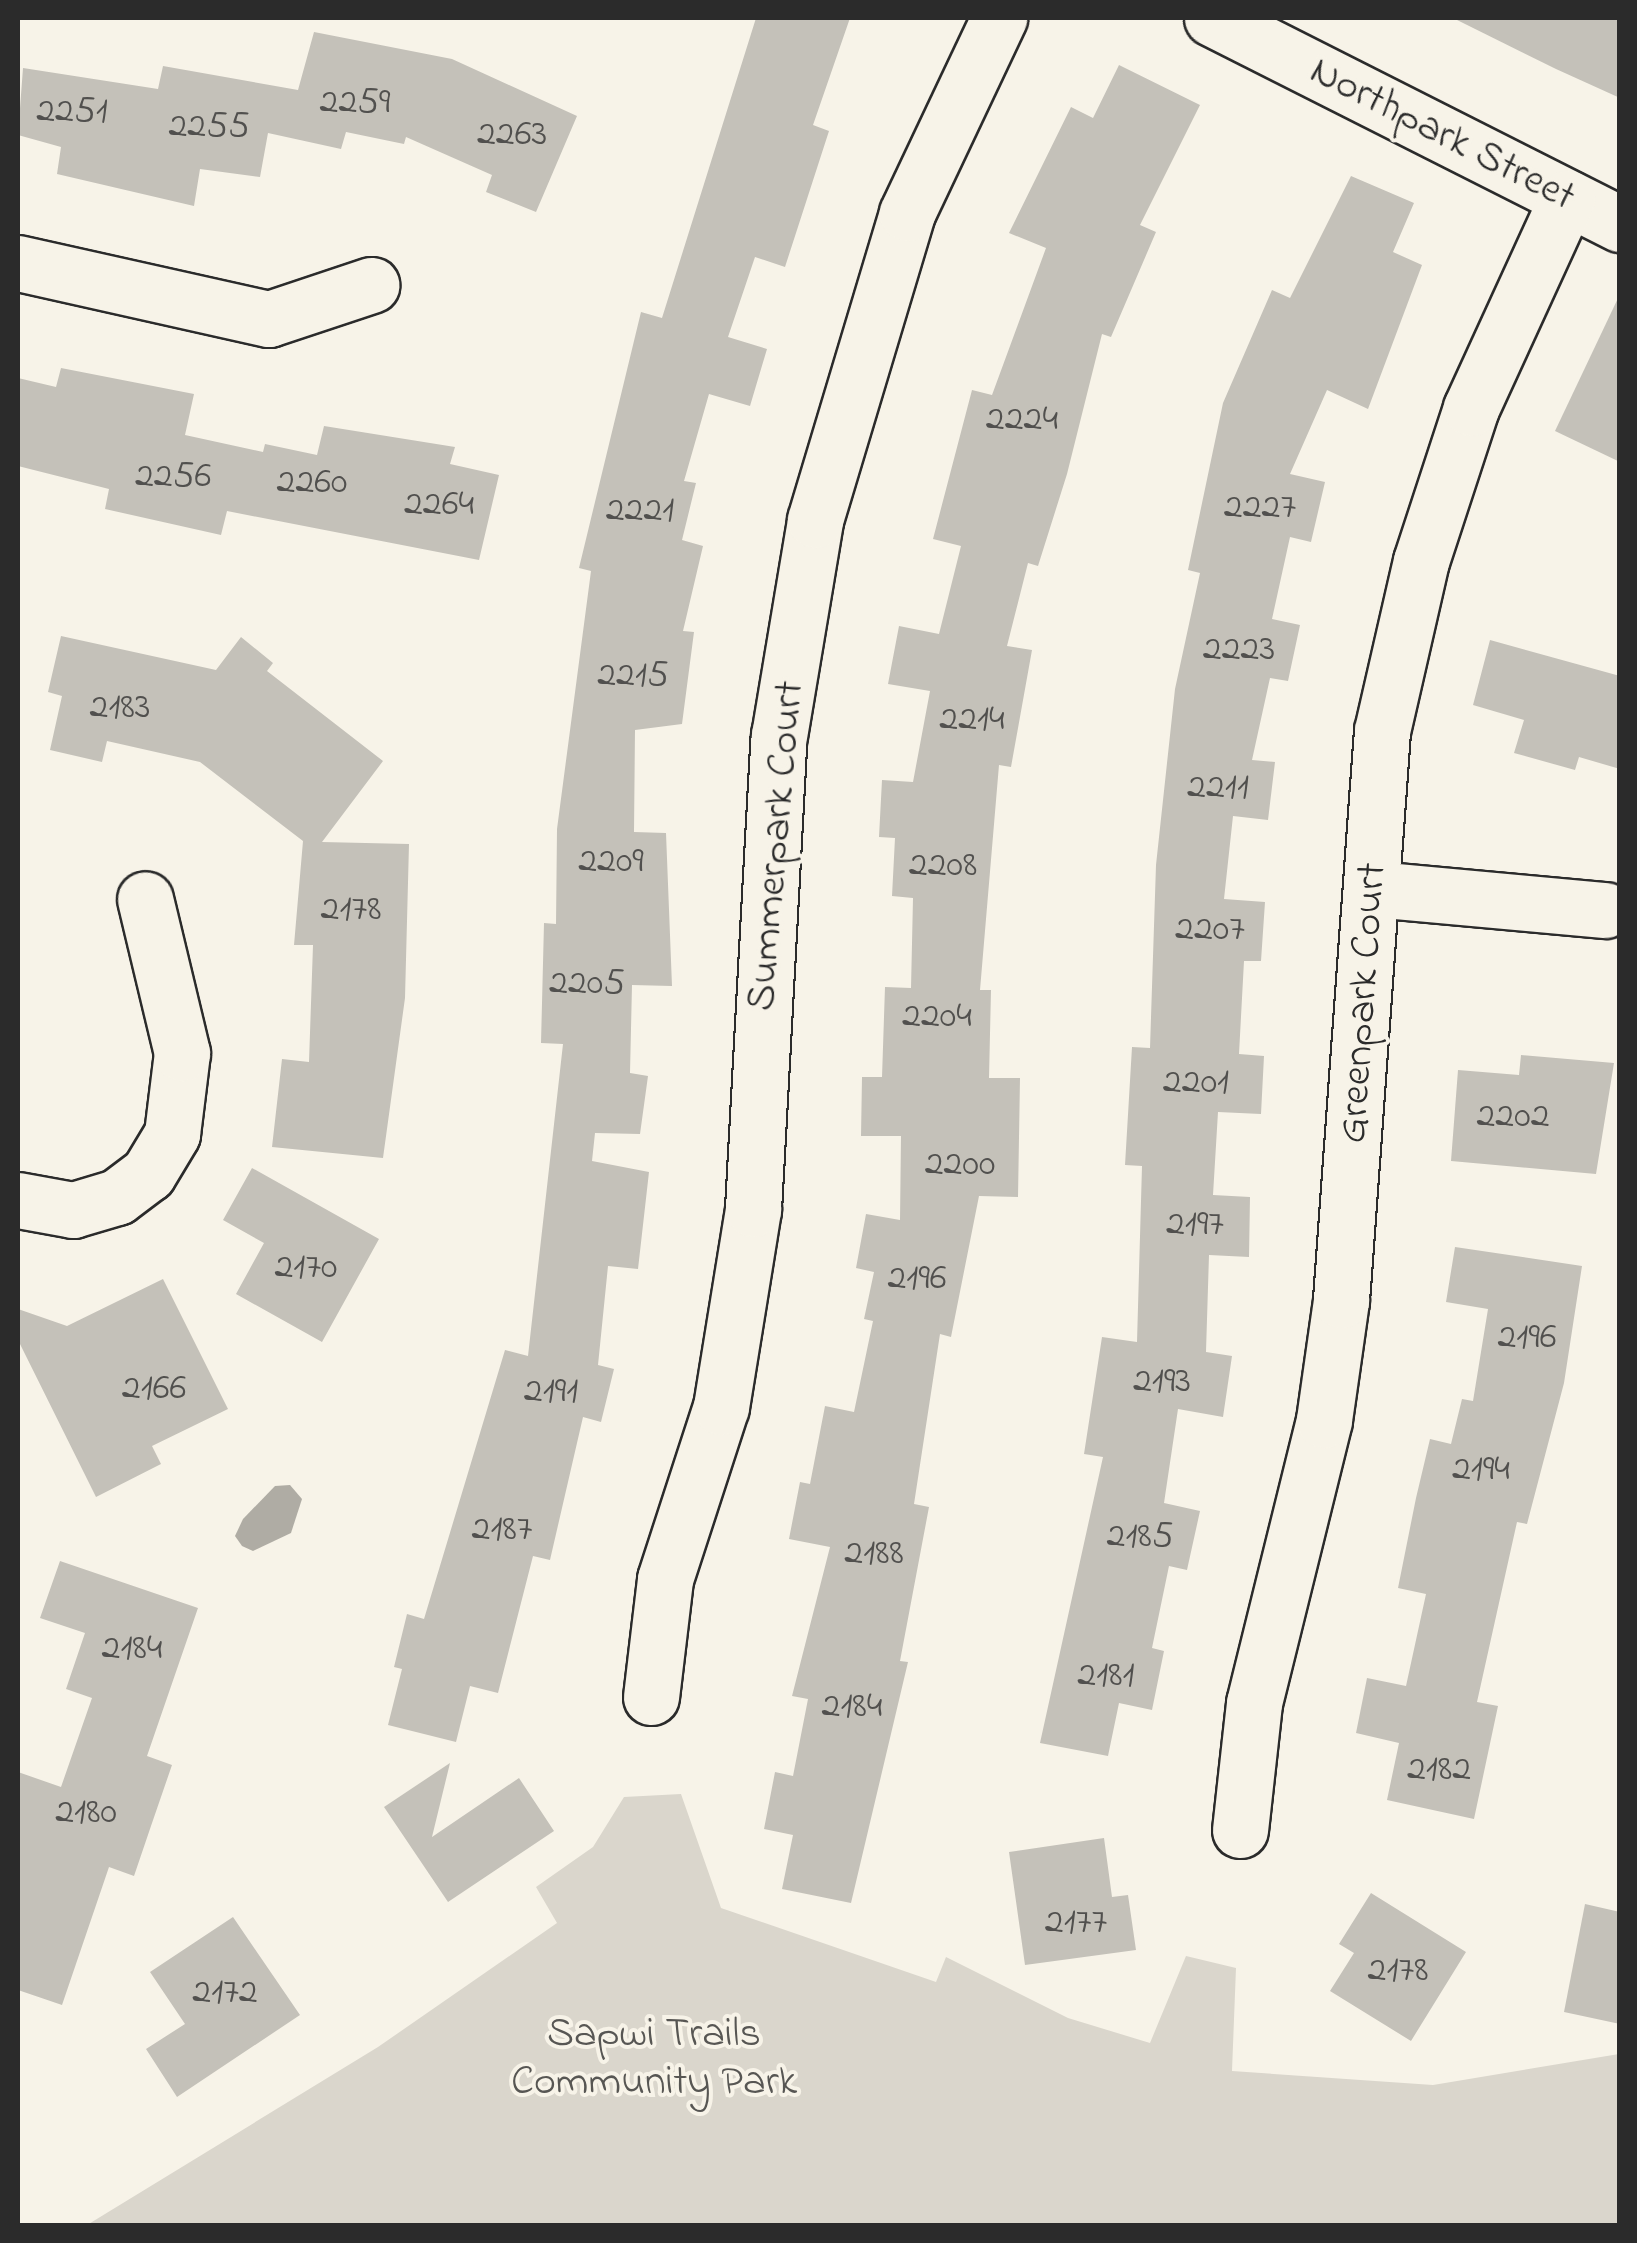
<!DOCTYPE html>
<html>
<head>
<meta charset="utf-8">
<style>
	body { margin:0 }
	#map { position:relative; width:1637px; height:2243px; overflow:hidden; background:#f7f3e8; font-family:"Indie Flower",sans-serif }
	div>[style] { position:absolute }
	.green>* { inset:0; background:#dad6cc }
	.water>* { inset:0; background:#afaca4 }
	.building>* { inset:0; background:#c4c1b9 }
	.roads { filter:drop-shadow(2px 0 #2b2b2b) drop-shadow(-2px 0 #2b2b2b) drop-shadow(0 2px #2b2b2b) drop-shadow(0 -2px #2b2b2b) }
	.minor>* { height:55px; margin:-27.5px; padding:0 27.5px; transform-origin:27.5px; border-radius:27.5px; background:#f7f3e8 }
	span { translate:-50% -50%; white-space:nowrap; text-align:center; line-height:1.15; -webkit-text-stroke:8px #f7f3e8; paint-order:stroke }
	.number-label { font-size:38px; color:#51504e }
	.number-label span { -webkit-text-stroke-width:0 }
	.street-label { font-size:42px; color:#2b2b2b }
	.park-label { font-size:42px; color:#575653 }
	.frame { position:absolute; inset:0; border:20px solid #2b2b2b; pointer-events:none }
</style>
</head>
<body>
<div id="map">
	<div class="green">
		<i style="clip-path:polygon(681px 1794px,721px 1908px,936px 1982px,946px 1957px,1068px 2018px,1150px 2043px,1186px 1956px,1236px 1968px,1232px 2071px,1433px 2085px,1619px 2054px,1619px 2225px,87px 2225px,378px 2047px,557px 1923px,536px 1887px,593px 1847px,624px 1797px)"></i>
	</div>
	<div class="water">
		<i style="clip-path:polygon(290px 1485px,302px 1499px,291px 1533px,253px 1551px,242px 1546px,235px 1536px,243px 1519px,275px 1486px)"></i>
	</div>
	<div class="building">
		<i style="clip-path:polygon(756px 18px,850px 18px,813px 125px,829px 131px,785px 267px,755px 257px,728px 337px,767px 349px,750px 406px,709px 394px,684px 481px,696px 483px,682px 540px,703px 546px,683px 631px,694px 632px,682px 724px,635px 730px,634px 832px,666px 833px,672px 986px,632px 985px,630px 1073px,648px 1076px,640px 1134px,595px 1133px,592px 1161px,649px 1172px,638px 1269px,608px 1266px,598px 1365px,614px 1369px,601px 1422px,583px 1417px,550px 1560px,533px 1556px,498px 1693px,470px 1686px,456px 1742px,388px 1725px,402px 1669px,394px 1667px,407px 1614px,424px 1619px,505px 1350px,528px 1356px,563px 1044px,541px 1043px,544px 923px,556px 924px,557px 829px,591px 571px,579px 568px,641px 312px,662px 318px)"></i>
		<i style="clip-path:polygon(1453px 18px,1620px 18px,1620px 98px,1556px 69px)"></i>
		<i style="clip-path:polygon(314px 32px,452px 59px,577px 116px,536px 212px,486px 192px,492px 175px,406px 137px,404px 144px,346px 132px,341px 149px,268px 133px,260px 177px,200px 169px,194px 206px,57px 174px,61px 147px,18px 135px,23px 68px,158px 89px,163px 66px,298px 90px)"></i>
		<i style="clip-path:polygon(1119px 65px,1200px 105px,1140px 225px,1156px 232px,1111px 337px,1102px 334px,1067px 474px,1038px 566px,1028px 563px,1007px 646px,1032px 650px,1011px 767px,999px 765px,980px 990px,991px 990px,989px 1078px,1020px 1078px,1018px 1197px,979px 1196px,951px 1337px,940px 1334px,914px 1504px,929px 1507px,900px 1661px,908px 1662px,851px 1903px,782px 1889px,793px 1835px,764px 1829px,775px 1772px,793px 1776px,808px 1699px,792px 1696px,830px 1547px,789px 1539px,800px 1482px,810px 1484px,825px 1406px,854px 1412px,873px 1321px,864px 1319px,874px 1272px,856px 1268px,866px 1214px,900px 1220px,901px 1136px,861px 1136px,862px 1077px,882px 1077px,885px 987px,911px 988px,913px 898px,892px 896px,895px 838px,879px 837px,882px 780px,913px 782px,930px 691px,888px 684px,899px 626px,939px 634px,961px 546px,933px 539px,972px 390px,992px 395px,1046px 248px,1009px 233px,1071px 107px,1093px 118px)"></i>
		<i style="clip-path:polygon(1351px 176px,1414px 203px,1393px 252px,1422px 265px,1368px 409px,1327px 390px,1290px 474px,1325px 482px,1311px 542px,1290px 537px,1272px 619px,1300px 625px,1288px 681px,1270px 678px,1252px 760px,1275px 762px,1268px 820px,1233px 816px,1224px 899px,1265px 902px,1261px 961px,1244px 961px,1239px 1054px,1264px 1056px,1261px 1114px,1218px 1112px,1213px 1195px,1250px 1197px,1249px 1257px,1209px 1255px,1206px 1352px,1232px 1356px,1223px 1417px,1178px 1409px,1164px 1503px,1200px 1511px,1187px 1570px,1169px 1566px,1152px 1648px,1164px 1651px,1152px 1710px,1119px 1703px,1108px 1756px,1040px 1743px,1103px 1457px,1084px 1454px,1102px 1337px,1137px 1342px,1142px 1166px,1125px 1165px,1132px 1047px,1150px 1048px,1156px 865px,1175px 689px,1200px 573px,1188px 570px,1223px 403px,1272px 290px,1290px 298px)"></i>
		<i style="clip-path:polygon(1620px 294px,1620px 462px,1555px 431px)"></i>
		<i style="clip-path:polygon(61px 368px,194px 394px,185px 435px,263px 452px,265px 444px,317px 455px,324px 426px,455px 447px,450px 464px,499px 475px,479px 560px,227px 511px,221px 535px,105px 509px,109px 489px,18px 466px,18px 378px,56px 387px)"></i>
		<i style="clip-path:polygon(61px 636px,216px 670px,241px 637px,273px 663px,267px 671px,383px 761px,322px 842px,409px 844px,405px 998px,383px 1158px,272px 1147px,282px 1059px,309px 1062px,313px 945px,294px 945px,303px 841px,200px 762px,107px 741px,102px 762px,50px 750px,62px 696px,48px 692px)"></i>
		<i style="clip-path:polygon(1490px 640px,1620px 676px,1620px 769px,1579px 757px,1575px 770px,1514px 753px,1524px 720px,1473px 705px)"></i>
		<i style="clip-path:polygon(1521px 1055px,1614px 1063px,1596px 1174px,1451px 1161px,1458px 1070px,1519px 1075px)"></i>
		<i style="clip-path:polygon(252px 1168px,379px 1239px,322px 1342px,236px 1294px,264px 1243px,223px 1220px)"></i>
		<i style="clip-path:polygon(1455px 1247px,1582px 1266px,1564px 1383px,1527px 1524px,1517px 1522px,1477px 1702px,1498px 1706px,1474px 1819px,1387px 1800px,1399px 1743px,1356px 1733px,1367px 1678px,1406px 1686px,1426px 1594px,1398px 1588px,1416px 1498px,1430px 1439px,1451px 1444px,1462px 1399px,1473px 1401px,1488px 1309px,1446px 1302px)"></i>
		<i style="clip-path:polygon(163px 1279px,228px 1409px,152px 1446px,161px 1464px,96px 1497px,18px 1340px,18px 1309px,67px 1326px)"></i>
		<i style="clip-path:polygon(60px 1561px,198px 1608px,147px 1756px,172px 1765px,151px 1826px,134px 1876px,109px 1867px,62px 2005px,18px 1990px,18px 1772px,61px 1787px,92px 1698px,66px 1689px,85px 1633px,40px 1618px)"></i>
		<i style="clip-path:polygon(450px 1763px,432px 1837px,519px 1778px,554px 1831px,448px 1902px,384px 1807px)"></i>
		<i style="clip-path:polygon(1104px 1838px,1112px 1897px,1128px 1895px,1136px 1950px,1025px 1965px,1009px 1852px)"></i>
		<i style="clip-path:polygon(1371px 1893px,1466px 1952px,1411px 2041px,1330px 1991px,1354px 1953px,1339px 1944px)"></i>
		<i style="clip-path:polygon(1585px 1904px,1620px 1912px,1620px 2024px,1564px 2012px)"></i>
		<i style="clip-path:polygon(233px 1917px,300px 2015px,177px 2097px,146px 2049px,185px 2024px,150px 1972px)"></i>
	</div>
	<div class="roads">
		<div class="minor">
			<i style="left:1212px;top:18px;width:457px;rotate:26.8deg"></i>
			<i style="left:18px;top:263px;width:257px;rotate:12.6deg"></i>
			<i style="left:269px;top:319px;width:108px;rotate:-18.4deg"></i>
			<i style="left:1374px;top:889px;width:232px;rotate:5.2deg"></i>
			<i style="left:18px;top:1200px;width:56px;rotate:10.3deg"></i>
			<i style="left:73px;top:1210px;width:46px;rotate:-16.5deg"></i>
			<i style="left:117px;top:1197px;width:39px;rotate:-37deg"></i>
			<i style="left:148px;top:1174px;width:47px;rotate:-59deg"></i>
			<i style="left:172px;top:1134px;width:82px;rotate:-83deg"></i>
			<i style="left:182px;top:1053px;width:158px;rotate:-103.5deg"></i>
			<i style="left:651px;top:1697px;width:119px;rotate:-83.2deg"></i>
			<i style="left:665px;top:1579px;width:181px;rotate:-72deg"></i>
			<i style="left:721px;top:1407px;width:201px;rotate:-80.8deg"></i>
			<i style="left:753px;top:1209px;width:474px;rotate:-86.9deg"></i>
			<i style="left:779px;top:736px;width:219px;rotate:-80.5deg"></i>
			<i style="left:815px;top:520px;width:320px;rotate:-73.3deg"></i>
			<i style="left:907px;top:213px;width:216px;rotate:-64.7deg"></i>
			<i style="left:1240px;top:1830px;width:128px;rotate:-83.7deg"></i>
			<i style="left:1254px;top:1703px;width:292px;rotate:-76.1deg"></i>
			<i style="left:1324px;top:1420px;width:121px;rotate:-81.9deg"></i>
			<i style="left:1341px;top:1300px;width:570px;rotate:-85.88deg"></i>
			<i style="left:1382px;top:731px;width:174px;rotate:-77.1deg"></i>
			<i style="left:1421px;top:561px;width:161px;rotate:-71.9deg"></i>
			<i style="left:1471px;top:408px;width:231px;rotate:-65.4deg"></i>
		</div>
	</div>
	<div class="number-label">
		<span style="left:355px;top:104px">2259</span>
		<span style="left:72px;top:113px">2251</span>
		<span style="left:209px;top:128px">2255</span>
		<span style="left:512px;top:136px">2263</span>
		<span style="left:1022px;top:421px">2224</span>
		<span style="left:173px;top:478px">2256</span>
		<span style="left:312px;top:484px">2260</span>
		<span style="left:439px;top:506px">2264</span>
		<span style="left:1260px;top:509px">2227</span>
		<span style="left:640px;top:512px">2221</span>
		<span style="left:1239px;top:651px">2223</span>
		<span style="left:633px;top:677px">2215</span>
		<span style="left:120px;top:709px">2183</span>
		<span style="left:972px;top:721px">2214</span>
		<span style="left:1218px;top:789px">2211</span>
		<span style="left:611px;top:863px">2209</span>
		<span style="left:943px;top:867px">2208</span>
		<span style="left:351px;top:911px">2178</span>
		<span style="left:1210px;top:931px">2207</span>
		<span style="left:587px;top:985px">2205</span>
		<span style="left:937px;top:1018px">2204</span>
		<span style="left:1196px;top:1084px">2201</span>
		<span style="left:1513px;top:1118px">2202</span>
		<span style="left:960px;top:1166px">2200</span>
		<span style="left:1195px;top:1226px">2197</span>
		<span style="left:306px;top:1269px">2170</span>
		<span style="left:917px;top:1280px">2196</span>
		<span style="left:1527px;top:1339px">2196</span>
		<span style="left:1162px;top:1383px">2193</span>
		<span style="left:154px;top:1390px">2166</span>
		<span style="left:551px;top:1393px">2191</span>
		<span style="left:1481px;top:1471px">2194</span>
		<span style="left:502px;top:1531px">2187</span>
		<span style="left:1140px;top:1538px">2185</span>
		<span style="left:874px;top:1555px">2188</span>
		<span style="left:132px;top:1650px">2184</span>
		<span style="left:1106px;top:1677px">2181</span>
		<span style="left:852px;top:1708px">2184</span>
		<span style="left:1439px;top:1771px">2182</span>
		<span style="left:86px;top:1814px">2180</span>
		<span style="left:1076px;top:1924px">2177</span>
		<span style="left:1398px;top:1972px">2178</span>
		<span style="left:225px;top:1994px">2172</span>
	</div>
	<div class="street-label">
		<span style="left:1442px;top:135px;rotate:27deg">Northpark Street</span>
		<span style="left:777px;top:846px;rotate:-85deg">Summerpark Court</span>
		<span style="left:1364px;top:1003px;rotate:-86deg">Greenpark Court</span>
	</div>
	<div class="park-label">
		<span style="left:654px;top:2059px">Sapwi Trails<br>Community Park</span>
	</div>
	<div class="frame"></div>
</div>
</body>
</html>
